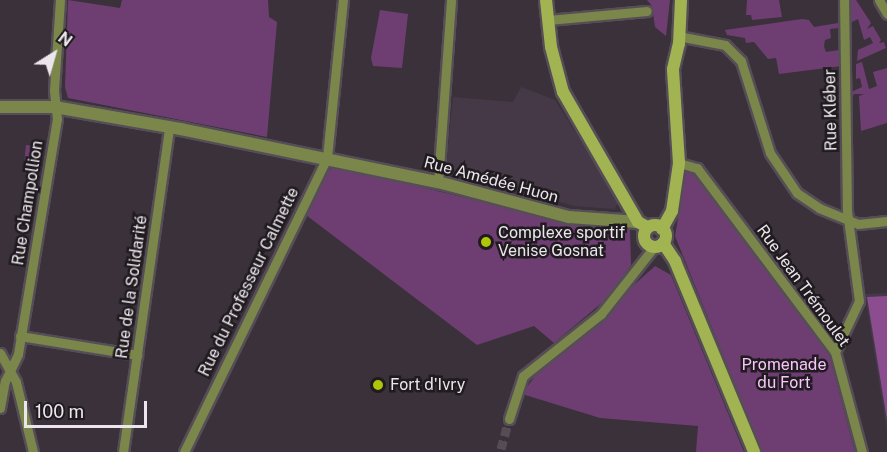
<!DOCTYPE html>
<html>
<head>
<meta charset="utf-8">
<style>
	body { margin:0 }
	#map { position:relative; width:887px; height:452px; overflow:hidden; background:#3a313a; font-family:"Public Sans",sans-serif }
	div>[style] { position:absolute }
	.built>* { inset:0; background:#463947 }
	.green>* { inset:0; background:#6e3e72; transform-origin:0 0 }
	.forest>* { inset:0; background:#8b4d90 }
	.minor-tunnel>* { height:9px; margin-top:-4.5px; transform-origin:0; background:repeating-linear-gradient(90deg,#554c55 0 9px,transparent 0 13.5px) }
	.roads { filter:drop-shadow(2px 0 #564e56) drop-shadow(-2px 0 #564e56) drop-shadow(0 2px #564e56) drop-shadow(0 -2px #564e56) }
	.minor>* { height:9px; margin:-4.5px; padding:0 4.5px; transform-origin:4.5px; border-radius:4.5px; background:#7b864b }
	.tertiary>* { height:12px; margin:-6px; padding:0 6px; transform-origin:6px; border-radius:6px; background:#7b864b }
	.secondary>* { height:12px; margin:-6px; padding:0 6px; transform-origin:6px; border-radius:6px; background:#a2b352 }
	.secondary>.ring { margin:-6px; padding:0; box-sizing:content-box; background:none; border:12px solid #a2b352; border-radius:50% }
	.dots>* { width:16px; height:16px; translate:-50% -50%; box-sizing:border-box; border:3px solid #1f1b1f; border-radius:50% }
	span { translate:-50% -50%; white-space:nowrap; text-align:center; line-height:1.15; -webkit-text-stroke:5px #1f1b1f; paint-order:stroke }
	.street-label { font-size:16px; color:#ece6ec }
	.poi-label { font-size:16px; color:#ece6ec }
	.left { translate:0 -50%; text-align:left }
	.park-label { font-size:16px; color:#f9c5fc }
	.north { position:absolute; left:24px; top:24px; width:60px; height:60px; -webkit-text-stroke:4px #1f1b1f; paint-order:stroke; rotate:37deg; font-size:16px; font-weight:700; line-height:24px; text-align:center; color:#ece6ec }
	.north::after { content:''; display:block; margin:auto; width:21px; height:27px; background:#ece6ec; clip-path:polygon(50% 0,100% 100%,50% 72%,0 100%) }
	.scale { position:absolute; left:24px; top:401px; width:123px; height:27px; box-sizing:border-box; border:3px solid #ece6ec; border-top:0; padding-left:8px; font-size:18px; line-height:21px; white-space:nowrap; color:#ece6ec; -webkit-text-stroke:4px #1f1b1f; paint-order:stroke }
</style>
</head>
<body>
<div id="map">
	<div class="built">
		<i style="clip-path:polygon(521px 87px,555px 100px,619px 201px,615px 209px,574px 206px,446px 168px,453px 97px,513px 102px)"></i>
		<i style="clip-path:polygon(887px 293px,887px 432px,865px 294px)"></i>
	</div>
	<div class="green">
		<i style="clip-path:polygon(68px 0,120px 8px,122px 0,268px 0,269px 17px,277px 22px,267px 137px,68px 98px,65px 87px)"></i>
		<i style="clip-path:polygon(647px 0,670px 0,666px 36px,655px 27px,652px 6px)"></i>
		<i style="clip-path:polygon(747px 0,779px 0,782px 17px,752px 20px,751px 15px,746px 15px)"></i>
		<i style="clip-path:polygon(850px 0,856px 0,871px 23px,867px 29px,873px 26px,881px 40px,879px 43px,884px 42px,886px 48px,857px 61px,858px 50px,873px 43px,870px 37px,864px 40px,858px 19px,850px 23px)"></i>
		<i style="clip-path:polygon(380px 10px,408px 14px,402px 68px,373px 66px,371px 58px)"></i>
		<i style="clip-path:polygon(802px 19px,809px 20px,814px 27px,838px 23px,838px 28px,830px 29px,831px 38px,825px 40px,824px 46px,826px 52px,839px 50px,842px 66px,779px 74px,776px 58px,768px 59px,754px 42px,746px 43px,745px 38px,727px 35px,725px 30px)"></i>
		<i style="clip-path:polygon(862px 62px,869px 89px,877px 86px,873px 72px,887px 68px,887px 123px,861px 131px,859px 96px,864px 94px,854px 94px,851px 99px,851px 92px,862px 87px,860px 78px,856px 79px,856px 64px)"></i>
		<i style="left:26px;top:145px;width:10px;height:26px;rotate:6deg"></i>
		<i style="clip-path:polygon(335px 166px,568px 223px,623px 225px,630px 228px,631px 265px,610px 296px,554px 343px,534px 326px,477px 345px,306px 215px,327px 172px)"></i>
		<i style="clip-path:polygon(686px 172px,694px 173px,828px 350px,855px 452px,762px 452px,675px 236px)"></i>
		<i style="clip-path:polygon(655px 266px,671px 275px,744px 452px,696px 452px,698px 426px,600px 418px,522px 394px,540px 369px)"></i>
	</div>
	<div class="forest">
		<i style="clip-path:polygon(887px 296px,887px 420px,867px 297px)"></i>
	</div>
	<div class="minor-tunnel">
		<i style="left:501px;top:449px;width:31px;rotate:-75deg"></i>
	</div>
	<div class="roads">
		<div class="minor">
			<i style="left:879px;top:0;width:16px;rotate:60deg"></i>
			<i style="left:548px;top:20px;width:99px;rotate:-5.2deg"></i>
			<i style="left:678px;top:36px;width:48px;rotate:10.8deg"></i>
			<i style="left:725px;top:45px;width:23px;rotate:45deg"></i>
			<i style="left:741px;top:61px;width:96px;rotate:72.5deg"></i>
			<i style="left:770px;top:153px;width:48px;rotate:56deg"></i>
			<i style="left:797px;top:193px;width:27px;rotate:34deg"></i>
			<i style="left:819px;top:208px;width:42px;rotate:22.3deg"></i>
			<i style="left:858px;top:224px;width:29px;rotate:-6deg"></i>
			<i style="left:679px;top:163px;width:19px;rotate:16deg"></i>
			<i style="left:697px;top:168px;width:230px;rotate:53.1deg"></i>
			<i style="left:835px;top:352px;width:104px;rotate:74.9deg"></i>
			<i style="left:438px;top:182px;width:182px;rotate:-85.9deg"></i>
			<i style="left:20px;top:336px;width:119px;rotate:9.2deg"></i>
			<i style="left:835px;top:352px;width:56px;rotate:-64.8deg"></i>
			<i style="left:859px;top:301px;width:91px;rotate:-97.6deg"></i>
			<i style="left:847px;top:211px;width:211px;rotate:-90.8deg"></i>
			<i style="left:0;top:353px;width:33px;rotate:61deg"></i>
			<i style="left:16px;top:382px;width:72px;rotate:76.3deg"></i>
			<i style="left:0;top:408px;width:27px;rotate:-80deg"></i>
			<i style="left:5px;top:381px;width:30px;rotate:-64deg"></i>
			<i style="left:18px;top:354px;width:238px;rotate:-80.6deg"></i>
			<i style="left:57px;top:119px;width:29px;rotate:-96deg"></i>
			<i style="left:54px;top:90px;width:90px;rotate:-86.2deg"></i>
			<i style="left:509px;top:419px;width:45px;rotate:-72deg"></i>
			<i style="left:523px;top:376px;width:100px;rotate:-38.5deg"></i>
			<i style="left:601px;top:314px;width:85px;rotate:-51.7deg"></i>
			<i style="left:123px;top:452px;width:328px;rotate:-81.9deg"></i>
			<i style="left:184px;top:452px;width:328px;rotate:-64.1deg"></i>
			<i style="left:327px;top:157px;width:158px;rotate:-84.2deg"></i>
		</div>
		<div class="tertiary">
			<i style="left:0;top:107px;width:55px"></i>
			<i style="left:55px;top:107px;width:128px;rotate:9.9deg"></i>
			<i style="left:181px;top:129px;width:262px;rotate:11.7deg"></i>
			<i style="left:438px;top:182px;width:136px;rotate:15deg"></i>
			<i style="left:569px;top:217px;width:69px;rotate:4.1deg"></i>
		</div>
		<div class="secondary">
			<i style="left:546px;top:0;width:47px;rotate:83.9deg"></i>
			<i style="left:551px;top:47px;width:47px;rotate:75.1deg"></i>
			<i style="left:563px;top:92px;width:150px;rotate:60deg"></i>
			<i style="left:638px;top:222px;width:10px;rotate:29deg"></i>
			<i class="ring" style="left:644px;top:225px;width:10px;height:10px"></i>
			<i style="left:662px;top:229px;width:21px;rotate:-61deg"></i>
			<i style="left:672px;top:211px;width:49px;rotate:-81.7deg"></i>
			<i style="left:679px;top:163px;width:94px;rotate:-93.7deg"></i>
			<i style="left:673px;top:69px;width:26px;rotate:-77deg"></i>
			<i style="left:679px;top:44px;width:44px;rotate:-87.4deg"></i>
			<i style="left:663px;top:243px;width:22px;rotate:56deg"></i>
			<i style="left:675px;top:261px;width:207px;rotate:67.5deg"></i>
		</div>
	</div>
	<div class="dots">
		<i style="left:486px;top:242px;background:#aec50a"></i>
		<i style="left:378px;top:385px;background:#aec50a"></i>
	</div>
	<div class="street-label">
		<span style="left:831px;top:110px;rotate:-91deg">Rue Kléber</span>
		<span style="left:491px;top:180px;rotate:15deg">Rue Amédée Huon</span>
		<span style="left:28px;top:203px;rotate:-81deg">Rue Champollion</span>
		<span style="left:249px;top:282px;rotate:-64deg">Rue du Professeur Calmette</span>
		<span style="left:803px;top:286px;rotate:54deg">Rue Jean Trémoulet</span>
		<span style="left:132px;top:287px;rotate:-82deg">Rue de la Solidarité</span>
	</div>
	<div class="poi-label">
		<span class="left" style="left:498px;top:242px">Complexe sportif<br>Venise Gosnat</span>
		<span class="left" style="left:390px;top:385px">Fort d'Ivry</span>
	</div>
	<div class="park-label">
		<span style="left:784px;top:374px">Promenade<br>du Fort</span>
	</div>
	<div class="north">N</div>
	<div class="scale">100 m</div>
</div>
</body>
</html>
